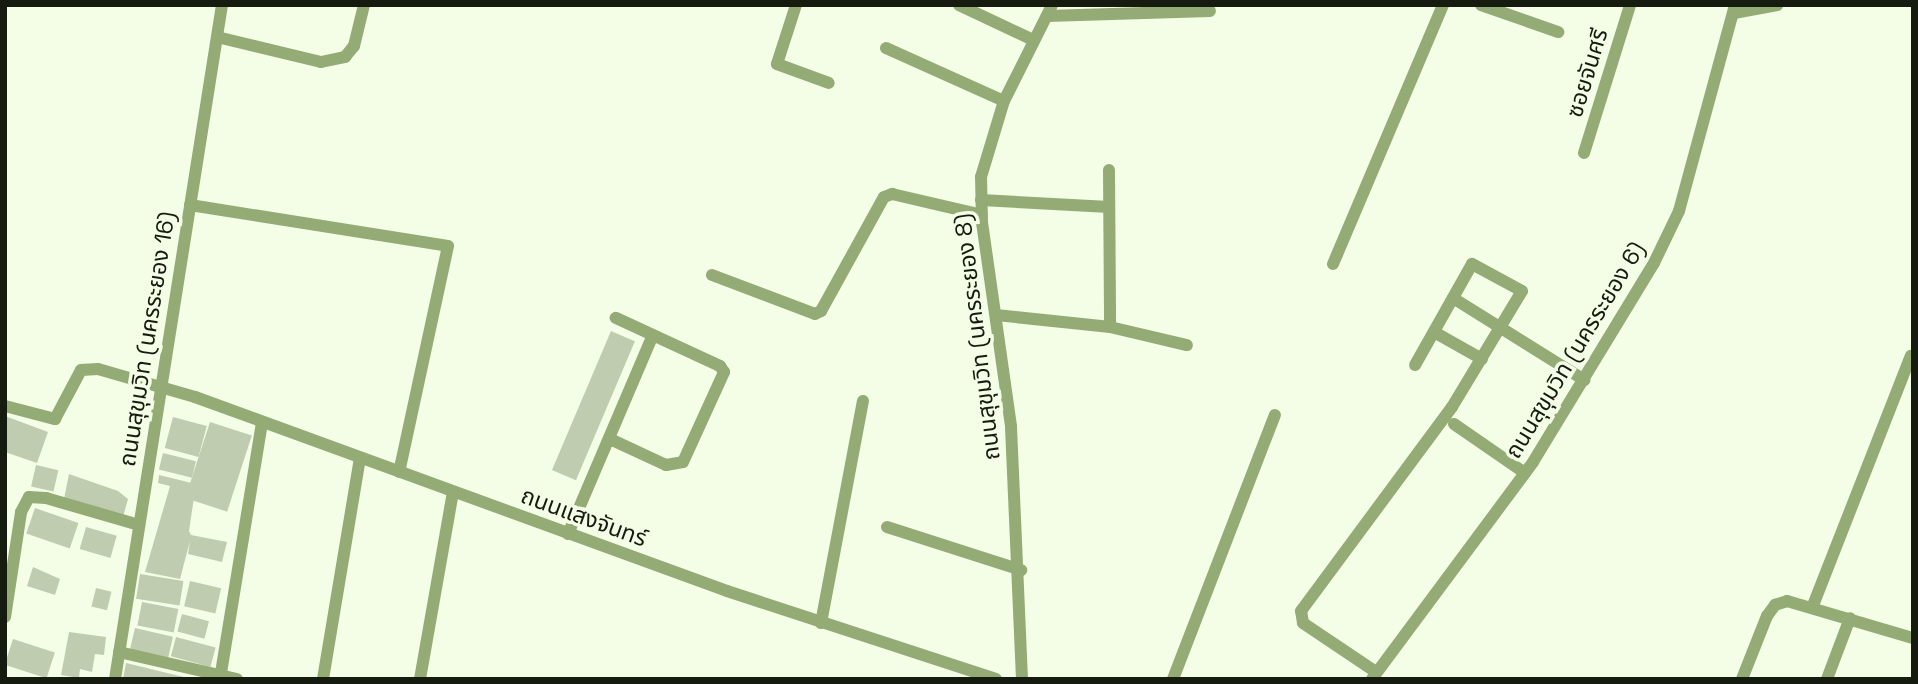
<!DOCTYPE html>
<html>
<head>
<meta charset="utf-8">
<style>
	body { margin:0 }
	#map { position:relative; width:1918px; height:684px; overflow:hidden; background:#f4fee6; font-family:"Space Grotesk","Noto Sans Thai",sans-serif }
	div>[style] { position:absolute }
	.building>* { inset:0; background:#c0ccb0; transform-origin:0 0 }
	.street>* { height:12px; margin:-6px; padding:0 6px; transform-origin:6px; border-radius:6px; background:#94ab75 }
	span { translate:-50% -50%; white-space:nowrap; text-align:center; line-height:1.15; -webkit-text-stroke:7px #f4fee6; paint-order:stroke }
	.street-label { font-size:23px; color:#161b10 }
	.frame { position:absolute; inset:0; border:7px solid #161b10; pointer-events:none }
</style>
</head>
<body>
<div id="map">
	<div class="building">
		<i style="left:611px;top:331px;width:26px;height:151px;rotate:23deg"></i>
		<i style="clip-path:polygon(5px 416px,48px 432px,37px 463px,5px 452px)"></i>
		<i style="left:173px;top:417px;width:35px;height:32px;rotate:15deg"></i>
		<i style="left:210px;top:422px;width:44px;height:80px;rotate:18deg"></i>
		<i style="left:163px;top:453px;width:34px;height:17px;rotate:14deg"></i>
		<i style="left:36px;top:465px;width:23px;height:22px;rotate:13deg"></i>
		<i style="clip-path:polygon(69px 474px,118px 491px,128px 499px,123px 517px,64px 499px)"></i>
		<i style="clip-path:polygon(159px 475px,196px 484px,189px 531px,191px 535px,227px 542px,222px 562px,188px 554px,190px 541px,180px 579px,145px 572px,170px 486px,158px 483px)"></i>
		<i style="left:35px;top:508px;width:46px;height:27px;rotate:19deg"></i>
		<i style="left:86px;top:527px;width:32px;height:23px;rotate:16deg"></i>
		<i style="clip-path:polygon(33px 567px,60px 579px,55px 595px,27px 586px)"></i>
		<i style="left:140px;top:574px;width:44px;height:25px;rotate:9deg"></i>
		<i style="left:190px;top:581px;width:32px;height:26px;rotate:13deg"></i>
		<i style="left:96px;top:588px;width:16px;height:19px;rotate:14deg"></i>
		<i style="left:142px;top:602px;width:37px;height:24px;rotate:11deg"></i>
		<i style="left:182px;top:614px;width:28px;height:18px;rotate:15deg"></i>
		<i style="left:135px;top:628px;width:39px;height:25px;rotate:13deg"></i>
		<i style="clip-path:polygon(69px 632px,106px 637px,104px 655px,95px 654px,92px 672px,80px 669px,79px 678px,61px 675px)"></i>
		<i style="left:176px;top:637px;width:41px;height:20px;rotate:15deg"></i>
		<i style="left:13px;top:639px;width:44px;height:27px;rotate:18deg"></i>
		<i style="clip-path:polygon(126px 663px,188px 678px,188px 679px,123px 679px)"></i>
	</div>
	<div class="street">
		<i style="left:796px;top:5px;width:62px;rotate:107.9deg"></i>
		<i style="left:777px;top:64px;width:55px;rotate:20.1deg"></i>
		<i style="left:959px;top:5px;width:82px;rotate:25.3deg"></i>
		<i style="left:1481px;top:5px;width:82px;rotate:19.3deg"></i>
		<i style="left:1734px;top:13px;width:44px;rotate:-10.5deg"></i>
		<i style="left:1047px;top:16px;width:163px;rotate:-1.8deg"></i>
		<i style="left:217px;top:37px;width:107px;rotate:13.5deg"></i>
		<i style="left:321px;top:62px;width:25px;rotate:-12deg"></i>
		<i style="left:345px;top:57px;width:14px;rotate:-51deg"></i>
		<i style="left:354px;top:46px;width:42px;rotate:-76.3deg"></i>
		<i style="left:886px;top:48px;width:129px;rotate:24.2deg"></i>
		<i style="left:1584px;top:153px;width:155px;rotate:-72.7deg"></i>
		<i style="left:1109px;top:170px;width:157px;rotate:89.6deg"></i>
		<i style="left:981px;top:200px;width:128px;rotate:3.1deg"></i>
		<i style="left:190px;top:205px;width:261px;rotate:9deg"></i>
		<i style="left:448px;top:246px;width:231px;rotate:102.2deg"></i>
		<i style="left:1333px;top:264px;width:281px;rotate:-67deg"></i>
		<i style="left:712px;top:275px;width:110px;rotate:20.7deg"></i>
		<i style="left:815px;top:314px;width:7px;rotate:-27deg"></i>
		<i style="left:821px;top:311px;width:130px;rotate:-61.1deg"></i>
		<i style="left:884px;top:197px;width:9px;rotate:-21deg"></i>
		<i style="left:892px;top:194px;width:92px;rotate:13.1deg"></i>
		<i style="left:1453px;top:298px;width:155px;rotate:32deg"></i>
		<i style="left:996px;top:315px;width:115px;rotate:6deg"></i>
		<i style="left:1110px;top:327px;width:79px;rotate:13.2deg"></i>
		<i style="left:1434px;top:332px;width:55px;rotate:29.4deg"></i>
		<i style="left:5px;top:406px;width:52px;rotate:14.6deg"></i>
		<i style="left:55px;top:419px;width:55px;rotate:-62deg"></i>
		<i style="left:81px;top:370px;width:17px;rotate:-3deg"></i>
		<i style="left:98px;top:369px;width:101px;rotate:16.1deg"></i>
		<i style="left:195px;top:397px;width:566px;rotate:20.03deg"></i>
		<i style="left:727px;top:591px;width:283px;rotate:18.1deg"></i>
		<i style="left:1454px;top:424px;width:86px;rotate:34.6deg"></i>
		<i style="left:610px;top:439px;width:62px;rotate:24.9deg"></i>
		<i style="left:666px;top:465px;width:17px;rotate:-10deg"></i>
		<i style="left:683px;top:462px;width:99px;rotate:-65.5deg"></i>
		<i style="left:724px;top:372px;width:7px;rotate:-124deg"></i>
		<i style="left:720px;top:366px;width:115px;rotate:-155.2deg"></i>
		<i style="left:887px;top:527px;width:141px;rotate:17.8deg"></i>
		<i style="left:568px;top:534px;width:216px;rotate:-66.9deg"></i>
		<i style="left:1812px;top:608px;width:271px;rotate:-68.6deg"></i>
		<i style="left:5px;top:617px;width:106px;rotate:-81.3deg"></i>
		<i style="left:21px;top:512px;width:17px;rotate:-62deg"></i>
		<i style="left:29px;top:497px;width:17px;rotate:3deg"></i>
		<i style="left:46px;top:498px;width:97px;rotate:16.2deg"></i>
		<i style="left:821px;top:623px;width:226px;rotate:-79.3deg"></i>
		<i style="left:119px;top:652px;width:121px;rotate:12.9deg"></i>
		<i style="left:1376px;top:672px;width:88px;rotate:-146.1deg"></i>
		<i style="left:1303px;top:623px;width:12px;rotate:-99deg"></i>
		<i style="left:1301px;top:611px;width:254px;rotate:-53.5deg"></i>
		<i style="left:1452px;top:407px;width:135px;rotate:-58.9deg"></i>
		<i style="left:1522px;top:291px;width:57px;rotate:-151.6deg"></i>
		<i style="left:1472px;top:264px;width:116px;rotate:119.4deg"></i>
		<i style="left:115px;top:679px;width:682px;rotate:-80.98deg"></i>
		<i style="left:220px;top:679px;width:260px;rotate:-80.7deg"></i>
		<i style="left:323px;top:679px;width:224px;rotate:-80.5deg"></i>
		<i style="left:420px;top:679px;width:190px;rotate:-80deg"></i>
		<i style="left:1022px;top:679px;width:253px;rotate:-92.5deg"></i>
		<i style="left:1011px;top:426px;width:205px;rotate:-98.1deg"></i>
		<i style="left:982px;top:223px;width:46px;rotate:-91.2deg"></i>
		<i style="left:981px;top:177px;width:79px;rotate:-73.2deg"></i>
		<i style="left:1004px;top:101px;width:107px;rotate:-63.4deg"></i>
		<i style="left:1173px;top:679px;width:283px;rotate:-68.9deg"></i>
		<i style="left:1372px;top:679px;width:270px;rotate:-53.4deg"></i>
		<i style="left:1533px;top:462px;width:233px;rotate:-58.7deg"></i>
		<i style="left:1654px;top:263px;width:58px;rotate:-64.3deg"></i>
		<i style="left:1679px;top:211px;width:213px;rotate:-74.8deg"></i>
		<i style="left:1742px;top:679px;width:68px;rotate:-68.4deg"></i>
		<i style="left:1767px;top:616px;width:14px;rotate:-54deg"></i>
		<i style="left:1775px;top:605px;width:13px;rotate:-18deg"></i>
		<i style="left:1787px;top:601px;width:131px;rotate:16.4deg"></i>
		<i style="left:1827px;top:679px;width:65px;rotate:-69.3deg"></i>
	</div>
	<div class="street-label">
		<span style="left:1587px;top:73px;rotate:-73deg">ซอยจันศรี</span>
		<span style="left:977px;top:337px;rotate:-97deg">ถนนสุขุมวิท (นครระยอง 8)</span>
		<span style="left:147px;top:339px;rotate:-81deg">ถนนสุขุมวิท (นครระยอง 16)</span>
		<span style="left:1575px;top:350px;rotate:-59deg">ถนนสุขุมวิท (นครระยอง 6)</span>
		<span style="left:584px;top:517px;rotate:20deg">ถนนแสงจันทร์</span>
	</div>
	<div class="frame"></div>
</div>
</body>
</html>
